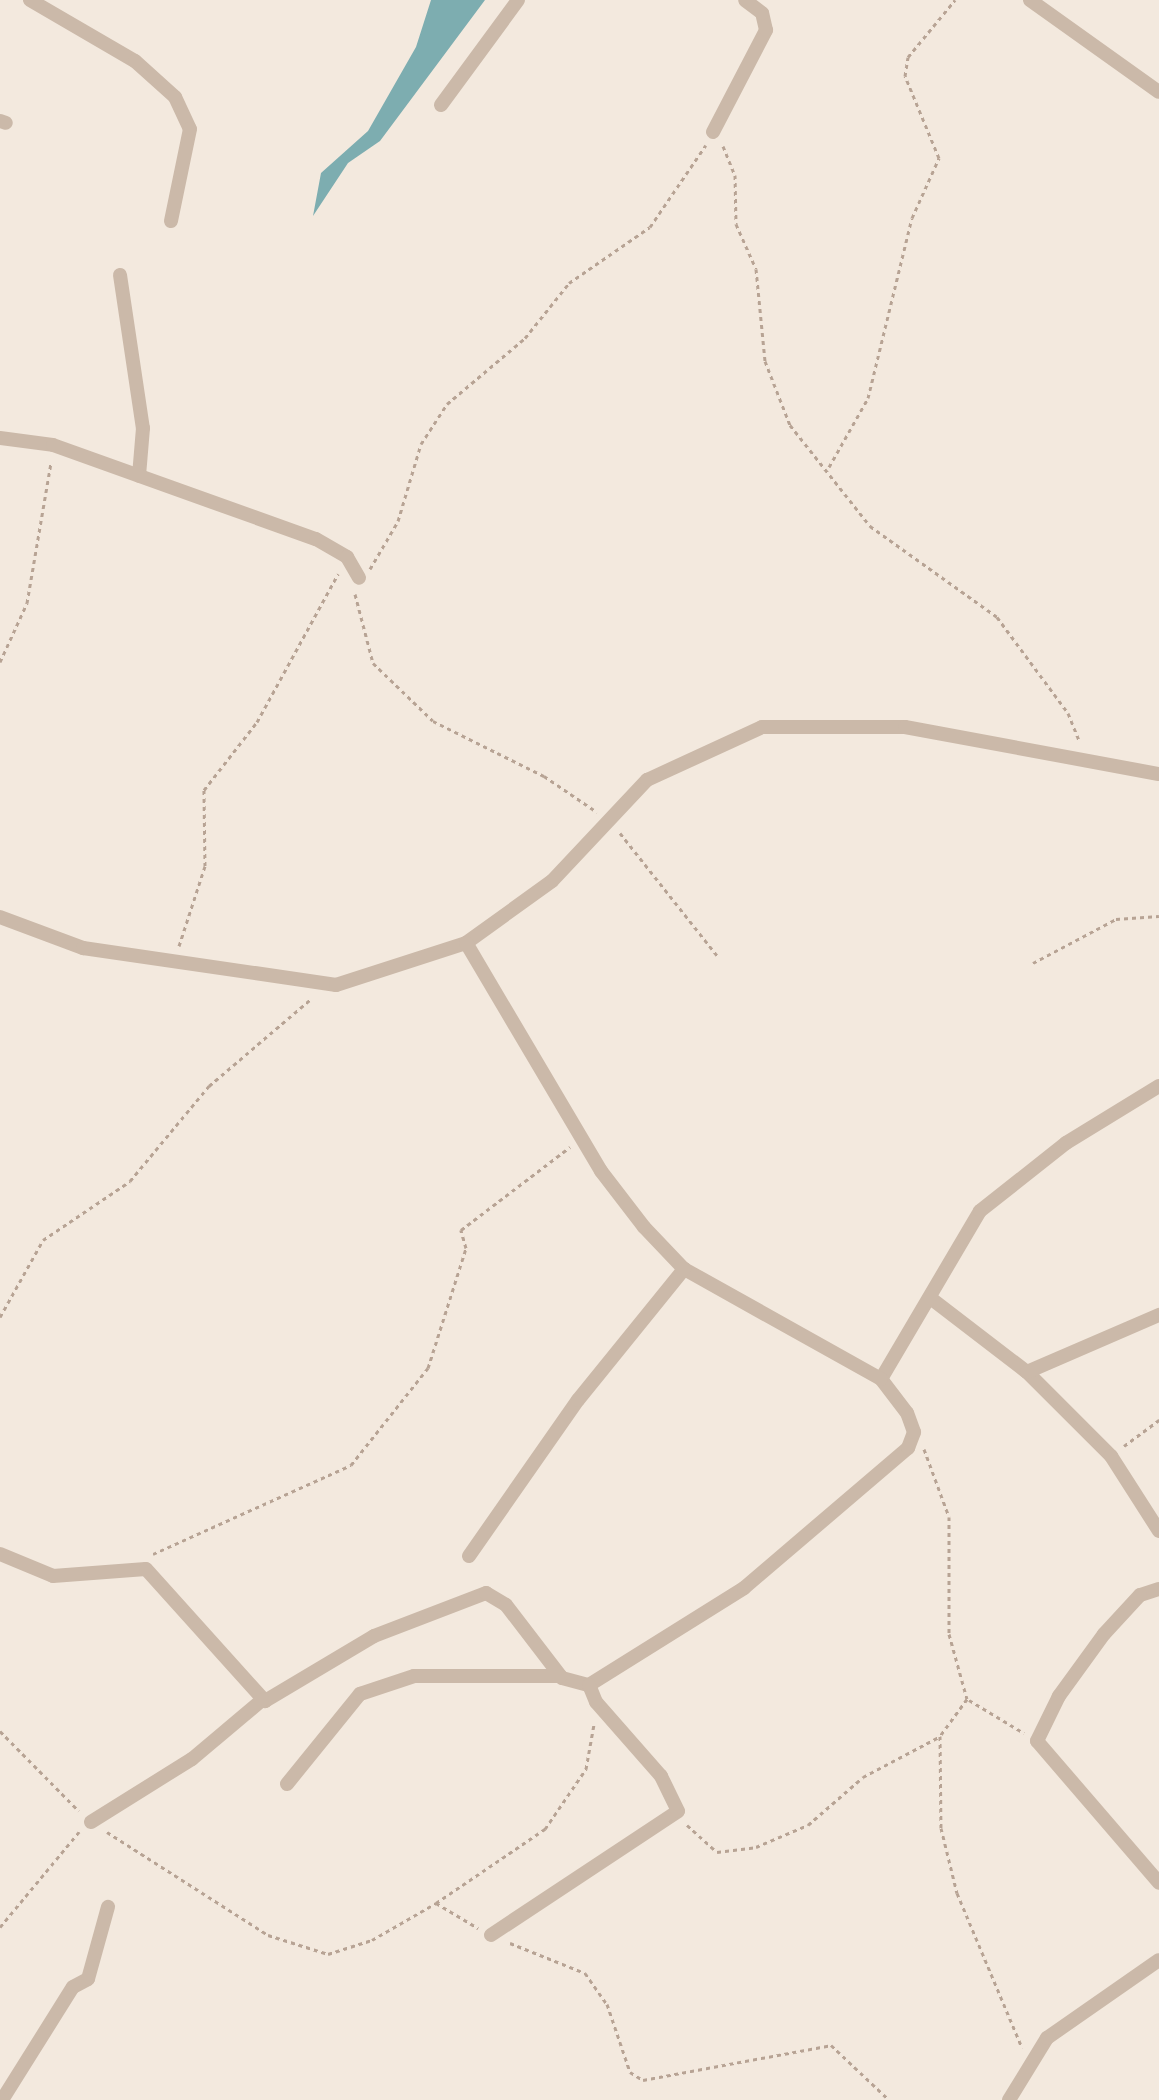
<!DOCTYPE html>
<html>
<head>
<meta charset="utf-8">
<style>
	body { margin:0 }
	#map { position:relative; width:1159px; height:2100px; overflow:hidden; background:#f3e9de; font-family:Overpass,sans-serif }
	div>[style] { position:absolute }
	.water>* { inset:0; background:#7dadb0 }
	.path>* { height:3px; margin-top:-1.5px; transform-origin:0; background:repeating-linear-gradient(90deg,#b7a394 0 4px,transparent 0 8px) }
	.street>* { height:14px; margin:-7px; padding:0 7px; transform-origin:7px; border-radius:7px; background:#cbb9a9 }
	span { translate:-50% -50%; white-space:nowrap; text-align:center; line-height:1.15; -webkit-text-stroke:6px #faf3ea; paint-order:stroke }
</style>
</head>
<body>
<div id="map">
	<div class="water">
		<i style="clip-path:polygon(431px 0,485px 0,380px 141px,348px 163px,313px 216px,321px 173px,368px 131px,416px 47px)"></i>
	</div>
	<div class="path">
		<i style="left:723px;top:146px;width:31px;rotate:68deg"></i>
		<i style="left:735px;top:175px;width:49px;rotate:88.8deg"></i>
		<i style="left:736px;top:224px;width:49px;rotate:66deg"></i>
		<i style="left:756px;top:269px;width:92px;rotate:84.4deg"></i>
		<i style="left:765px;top:361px;width:69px;rotate:68.7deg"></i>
		<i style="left:790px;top:425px;width:129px;rotate:51.6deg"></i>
		<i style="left:870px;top:526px;width:156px;rotate:35.6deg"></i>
		<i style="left:997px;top:617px;width:119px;rotate:53.5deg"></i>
		<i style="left:1068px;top:713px;width:31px;rotate:68deg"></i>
		<i style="left:829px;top:467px;width:79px;rotate:-60.5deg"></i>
		<i style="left:868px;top:398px;width:185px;rotate:-76.3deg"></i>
		<i style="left:912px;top:218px;width:66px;rotate:-65.8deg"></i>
		<i style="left:939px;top:158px;width:89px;rotate:-112.5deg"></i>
		<i style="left:905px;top:76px;width:19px;rotate:-81deg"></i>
		<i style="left:908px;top:57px;width:74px;rotate:-50.5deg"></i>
		<i style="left:370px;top:569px;width:56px;rotate:-59.7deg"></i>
		<i style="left:398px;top:521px;width:80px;rotate:-73.4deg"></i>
		<i style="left:421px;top:444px;width:48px;rotate:-57deg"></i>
		<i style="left:447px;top:404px;width:102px;rotate:-40.2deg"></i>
		<i style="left:525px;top:338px;width:70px;rotate:-51.3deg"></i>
		<i style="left:569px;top:283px;width:98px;rotate:-34.7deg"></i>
		<i style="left:650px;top:227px;width:99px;rotate:-55.7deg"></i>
		<i style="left:355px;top:594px;width:71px;rotate:75.4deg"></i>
		<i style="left:373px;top:663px;width:83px;rotate:44deg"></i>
		<i style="left:433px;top:721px;width:124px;rotate:26.4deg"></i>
		<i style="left:544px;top:776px;width:64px;rotate:34.2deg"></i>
		<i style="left:0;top:662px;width:65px;rotate:-65.4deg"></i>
		<i style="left:27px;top:603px;width:143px;rotate:-80.3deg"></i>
		<i style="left:620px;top:833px;width:159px;rotate:51.6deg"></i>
		<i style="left:179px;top:946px;width:84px;rotate:-72deg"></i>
		<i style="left:205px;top:866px;width:76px;rotate:-90.8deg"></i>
		<i style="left:204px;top:790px;width:86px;rotate:-52.1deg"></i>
		<i style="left:257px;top:722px;width:169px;rotate:-61.3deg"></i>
		<i style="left:1033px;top:963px;width:94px;rotate:-27.9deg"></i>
		<i style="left:1116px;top:919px;width:43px;rotate:-4deg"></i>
		<i style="left:0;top:1317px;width:88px;rotate:-60.8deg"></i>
		<i style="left:43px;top:1240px;width:105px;rotate:-34.1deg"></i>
		<i style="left:130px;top:1181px;width:124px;rotate:-50.3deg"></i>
		<i style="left:209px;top:1086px;width:135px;rotate:-40.5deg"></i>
		<i style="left:1124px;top:1446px;width:44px;rotate:-36.6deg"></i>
		<i style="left:924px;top:1449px;width:72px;rotate:69.8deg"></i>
		<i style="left:949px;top:1517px;width:117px;rotate:90deg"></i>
		<i style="left:949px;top:1634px;width:67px;rotate:74.5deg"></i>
		<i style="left:967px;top:1699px;width:46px;rotate:126.1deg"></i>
		<i style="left:940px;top:1736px;width:92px;rotate:89.4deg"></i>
		<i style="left:941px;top:1828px;width:67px;rotate:76.2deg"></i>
		<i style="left:957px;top:1893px;width:168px;rotate:67.2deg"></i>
		<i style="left:153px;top:1554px;width:217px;rotate:-24.2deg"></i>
		<i style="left:351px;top:1465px;width:124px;rotate:-51.6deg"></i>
		<i style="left:428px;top:1368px;width:126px;rotate:-72.4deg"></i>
		<i style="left:466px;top:1248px;width:19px;rotate:-106deg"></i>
		<i style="left:461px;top:1230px;width:137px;rotate:-37.3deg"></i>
		<i style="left:969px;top:1700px;width:64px;rotate:31deg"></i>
		<i style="left:0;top:1731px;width:112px;rotate:45.4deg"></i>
		<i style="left:687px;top:1825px;width:40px;rotate:42deg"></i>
		<i style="left:717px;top:1852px;width:39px;rotate:-7deg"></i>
		<i style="left:756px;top:1847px;width:56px;rotate:-22.9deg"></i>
		<i style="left:808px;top:1825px;width:73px;rotate:-41.1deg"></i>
		<i style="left:863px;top:1777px;width:86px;rotate:-27.8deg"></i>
		<i style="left:107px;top:1832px;width:191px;rotate:32.6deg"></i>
		<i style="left:268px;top:1935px;width:63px;rotate:17.6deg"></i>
		<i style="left:328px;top:1954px;width:46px;rotate:-17.7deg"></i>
		<i style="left:372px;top:1940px;width:74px;rotate:-30deg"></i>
		<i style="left:436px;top:1903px;width:132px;rotate:-34.2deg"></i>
		<i style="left:545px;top:1829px;width:73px;rotate:-55.7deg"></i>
		<i style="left:586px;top:1769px;width:46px;rotate:-79.9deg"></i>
		<i style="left:436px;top:1903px;width:49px;rotate:30.8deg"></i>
		<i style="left:0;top:1927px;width:124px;rotate:-50.3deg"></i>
		<i style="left:510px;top:1943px;width:81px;rotate:21.8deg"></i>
		<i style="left:585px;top:1973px;width:38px;rotate:55deg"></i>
		<i style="left:607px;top:2004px;width:72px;rotate:71.3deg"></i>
		<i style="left:630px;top:2072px;width:15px;rotate:32deg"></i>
		<i style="left:643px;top:2080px;width:191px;rotate:-10.5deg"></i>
		<i style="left:831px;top:2045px;width:77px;rotate:43.4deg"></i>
	</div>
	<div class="street">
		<i style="left:30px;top:0;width:121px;rotate:30.2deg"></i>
		<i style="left:135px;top:61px;width:54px;rotate:42deg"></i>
		<i style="left:175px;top:97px;width:35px;rotate:65deg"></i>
		<i style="left:190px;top:129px;width:94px;rotate:101.7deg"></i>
		<i style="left:1030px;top:0;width:158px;rotate:35.5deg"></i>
		<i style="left:441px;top:105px;width:130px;rotate:-53.7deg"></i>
		<i style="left:0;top:121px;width:6px;rotate:18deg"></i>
		<i style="left:713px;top:132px;width:115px;rotate:-62.5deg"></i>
		<i style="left:766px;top:30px;width:17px;rotate:-103deg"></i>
		<i style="left:762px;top:13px;width:21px;rotate:-143deg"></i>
		<i style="left:120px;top:275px;width:155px;rotate:81.5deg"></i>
		<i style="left:143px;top:428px;width:48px;rotate:94.8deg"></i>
		<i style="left:0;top:438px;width:53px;rotate:7.5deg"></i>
		<i style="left:53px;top:445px;width:279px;rotate:19.7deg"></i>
		<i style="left:316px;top:539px;width:36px;rotate:30deg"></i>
		<i style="left:347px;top:557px;width:24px;rotate:60deg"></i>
		<i style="left:0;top:917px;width:89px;rotate:20.5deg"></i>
		<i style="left:83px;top:948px;width:256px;rotate:8.3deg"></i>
		<i style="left:336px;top:985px;width:137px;rotate:-17.9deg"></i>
		<i style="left:466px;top:943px;width:106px;rotate:-35.8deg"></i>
		<i style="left:552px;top:881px;width:139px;rotate:-46.8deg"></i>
		<i style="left:647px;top:780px;width:127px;rotate:-24.7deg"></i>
		<i style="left:762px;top:727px;width:143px"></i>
		<i style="left:905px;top:727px;width:258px;rotate:10.5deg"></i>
		<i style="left:933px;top:1300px;width:118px;rotate:37.5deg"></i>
		<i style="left:1027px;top:1372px;width:119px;rotate:45deg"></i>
		<i style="left:1111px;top:1456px;width:89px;rotate:57.4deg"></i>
		<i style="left:1027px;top:1372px;width:144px;rotate:-23.4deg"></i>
		<i style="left:881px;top:1379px;width:195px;rotate:-59.5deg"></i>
		<i style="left:980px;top:1211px;width:110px;rotate:-38.3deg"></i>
		<i style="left:1066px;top:1143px;width:109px;rotate:-31.5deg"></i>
		<i style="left:0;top:1554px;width:57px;rotate:22.5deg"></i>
		<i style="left:53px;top:1576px;width:93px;rotate:-4.3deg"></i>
		<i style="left:146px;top:1569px;width:178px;rotate:48deg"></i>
		<i style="left:265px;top:1701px;width:127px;rotate:-30.8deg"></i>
		<i style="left:374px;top:1636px;width:120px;rotate:-21deg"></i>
		<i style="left:486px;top:1593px;width:23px;rotate:31deg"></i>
		<i style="left:506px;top:1605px;width:92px;rotate:52.5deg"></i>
		<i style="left:562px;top:1678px;width:28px;rotate:15deg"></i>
		<i style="left:589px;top:1685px;width:183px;rotate:-32deg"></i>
		<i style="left:744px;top:1588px;width:216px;rotate:-40.5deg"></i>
		<i style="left:908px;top:1448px;width:17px;rotate:-69deg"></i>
		<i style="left:914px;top:1432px;width:20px;rotate:-110deg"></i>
		<i style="left:907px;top:1413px;width:43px;rotate:-127.4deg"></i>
		<i style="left:881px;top:1379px;width:226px;rotate:-150.8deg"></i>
		<i style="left:684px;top:1269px;width:58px;rotate:-133.6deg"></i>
		<i style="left:644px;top:1227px;width:71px;rotate:-127.5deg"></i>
		<i style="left:601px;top:1171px;width:265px;rotate:-120.6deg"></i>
		<i style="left:469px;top:1556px;width:190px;rotate:-55.1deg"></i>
		<i style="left:578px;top:1400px;width:169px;rotate:-51deg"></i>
		<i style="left:1159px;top:1589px;width:20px;rotate:162deg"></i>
		<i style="left:1140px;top:1595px;width:53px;rotate:132.7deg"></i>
		<i style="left:1104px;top:1634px;width:77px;rotate:126deg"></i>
		<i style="left:1059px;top:1696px;width:50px;rotate:116.1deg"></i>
		<i style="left:1037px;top:1741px;width:187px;rotate:49.3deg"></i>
		<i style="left:287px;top:1784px;width:116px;rotate:-51deg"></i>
		<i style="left:360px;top:1694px;width:57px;rotate:-18.4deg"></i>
		<i style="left:414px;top:1676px;width:146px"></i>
		<i style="left:91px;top:1822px;width:119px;rotate:-32deg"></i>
		<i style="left:192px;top:1759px;width:92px;rotate:-40.1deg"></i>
		<i style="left:491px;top:1935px;width:224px;rotate:-33.5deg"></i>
		<i style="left:678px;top:1811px;width:39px;rotate:-116deg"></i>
		<i style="left:661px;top:1776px;width:98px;rotate:-131.3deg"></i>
		<i style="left:596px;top:1702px;width:18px;rotate:-112deg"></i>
		<i style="left:2px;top:2100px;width:133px;rotate:-57.9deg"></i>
		<i style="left:73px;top:1987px;width:17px;rotate:-28deg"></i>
		<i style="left:88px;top:1979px;width:75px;rotate:-74.5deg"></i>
		<i style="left:1009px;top:2100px;width:73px;rotate:-58.5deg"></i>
		<i style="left:1047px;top:2038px;width:136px;rotate:-34.9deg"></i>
	</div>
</div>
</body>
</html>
